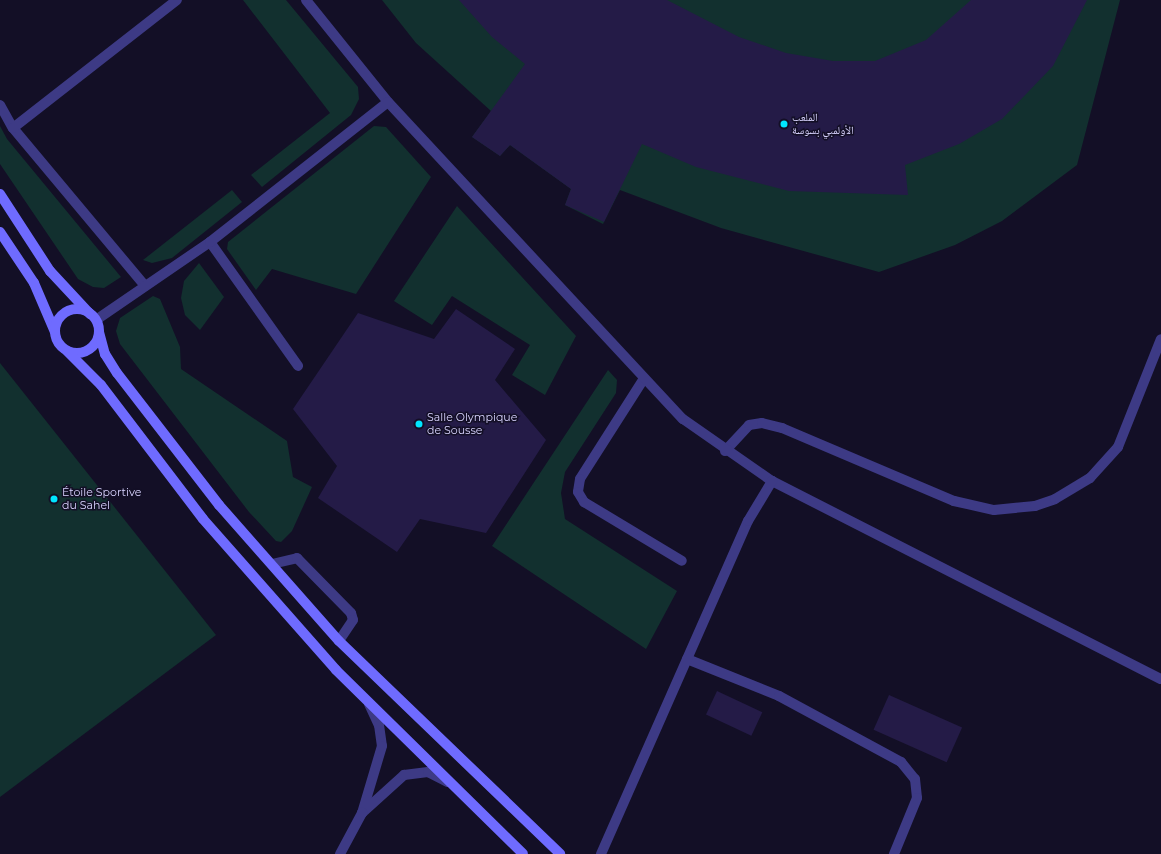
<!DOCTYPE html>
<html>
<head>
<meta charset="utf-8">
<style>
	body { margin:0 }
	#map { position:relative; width:1161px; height:854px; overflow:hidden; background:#130f26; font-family:Montserrat,"Noto Naskh Arabic",sans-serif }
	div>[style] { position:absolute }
	.green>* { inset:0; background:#12302f }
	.building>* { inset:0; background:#241b47; transform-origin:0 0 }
	.lane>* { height:10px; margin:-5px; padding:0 5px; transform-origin:5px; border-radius:5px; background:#3d3a85 }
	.street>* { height:10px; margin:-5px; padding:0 5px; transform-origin:5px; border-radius:5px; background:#3d3a85 }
	.secondary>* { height:10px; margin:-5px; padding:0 5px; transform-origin:5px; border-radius:5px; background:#6f6bff }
	.secondary>.ring { margin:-5px; padding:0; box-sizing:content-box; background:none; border:10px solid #6f6bff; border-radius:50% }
	.dots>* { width:11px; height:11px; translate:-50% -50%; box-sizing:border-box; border:2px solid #130f26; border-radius:50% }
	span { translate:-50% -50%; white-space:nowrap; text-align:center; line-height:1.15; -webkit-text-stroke:3px #130f26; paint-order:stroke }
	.poi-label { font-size:11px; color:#d9d4ff }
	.left { translate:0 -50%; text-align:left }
</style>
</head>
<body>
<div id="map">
	<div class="green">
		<i style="clip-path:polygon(243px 0,286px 0,358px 87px,359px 99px,351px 115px,262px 187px,251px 175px,330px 113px)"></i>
		<i style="clip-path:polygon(382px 0,1120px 0,1077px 165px,1002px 221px,955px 245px,879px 272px,721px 228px,620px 190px,603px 224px,565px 205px,571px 189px,510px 145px,500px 156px,472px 137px,491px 111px,416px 43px)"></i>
		<i style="clip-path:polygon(0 126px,7px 139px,121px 277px,104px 288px,93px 287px,78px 279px,0 164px)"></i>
		<i style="clip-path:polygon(374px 126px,386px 127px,431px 177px,356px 294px,272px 269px,256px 290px,227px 249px,228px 242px)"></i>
		<i style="clip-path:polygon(232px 190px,242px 202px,172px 258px,152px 263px,143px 260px)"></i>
		<i style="clip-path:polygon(457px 206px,576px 336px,545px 395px,512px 375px,530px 345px,452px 296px,432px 325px,394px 301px)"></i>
		<i style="clip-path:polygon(199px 263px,224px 297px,200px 330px,185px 315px,181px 298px,184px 281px)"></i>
		<i style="clip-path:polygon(153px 296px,160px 299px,180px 347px,181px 369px,287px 441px,293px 477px,312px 487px,292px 531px,281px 542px,276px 541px,249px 512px,120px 344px,116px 331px,120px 318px)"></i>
		<i style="clip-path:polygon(0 363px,216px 635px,0 797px)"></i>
		<i style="clip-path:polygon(608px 370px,617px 380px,616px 393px,565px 472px,561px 493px,565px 519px,677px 591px,646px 649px,492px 546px)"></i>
	</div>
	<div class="building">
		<i style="clip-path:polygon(459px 0,667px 0,739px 37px,786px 53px,833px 61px,875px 61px,926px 40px,971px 0,1087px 0,1053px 66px,1002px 119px,959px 144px,905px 165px,908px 195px,789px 191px,696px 167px,642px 144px,604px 222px,565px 205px,571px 189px,510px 145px,500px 156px,472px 137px,525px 64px,492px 37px)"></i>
		<i style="clip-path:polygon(456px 309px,515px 349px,495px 380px,546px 440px,486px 533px,420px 519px,397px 552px,318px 498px,337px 466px,293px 409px,358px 313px,434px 339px)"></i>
		<i style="left:717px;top:691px;width:50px;height:26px;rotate:25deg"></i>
		<i style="left:889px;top:695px;width:80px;height:38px;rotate:24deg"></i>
	</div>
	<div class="lane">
		<i style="left:0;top:105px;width:26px;rotate:61deg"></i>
		<i style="left:13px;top:128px;width:206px;rotate:50.1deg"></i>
		<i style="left:13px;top:128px;width:208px;rotate:-38deg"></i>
		<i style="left:210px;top:242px;width:152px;rotate:54.6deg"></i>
		<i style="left:643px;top:380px;width:117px;rotate:122.5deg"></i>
		<i style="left:580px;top:479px;width:13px;rotate:99deg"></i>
		<i style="left:578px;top:492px;width:12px;rotate:59deg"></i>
		<i style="left:584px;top:502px;width:114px;rotate:31deg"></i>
		<i style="left:725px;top:451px;width:35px;rotate:-47deg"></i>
		<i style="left:749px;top:425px;width:13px;rotate:-9deg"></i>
		<i style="left:762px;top:423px;width:21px;rotate:14deg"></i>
		<i style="left:782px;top:428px;width:187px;rotate:23deg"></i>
		<i style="left:954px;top:501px;width:41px;rotate:12.7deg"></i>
		<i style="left:994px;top:510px;width:41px;rotate:-5.6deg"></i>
		<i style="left:1035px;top:506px;width:21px;rotate:-19deg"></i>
		<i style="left:1055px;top:499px;width:41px;rotate:-31deg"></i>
		<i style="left:1090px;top:478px;width:42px;rotate:-47.9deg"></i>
		<i style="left:1118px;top:447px;width:116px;rotate:-68.3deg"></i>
		<i style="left:272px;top:564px;width:26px;rotate:-13deg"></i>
		<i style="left:297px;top:558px;width:77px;rotate:45.5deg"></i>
		<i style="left:351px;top:613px;width:7px;rotate:74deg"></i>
		<i style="left:353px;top:620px;width:25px;rotate:124deg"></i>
	</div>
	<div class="street">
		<i style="left:306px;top:0;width:131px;rotate:51.2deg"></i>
		<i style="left:388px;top:102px;width:433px;rotate:47.1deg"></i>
		<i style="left:683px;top:419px;width:108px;rotate:34.9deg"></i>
		<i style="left:772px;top:481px;width:436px;rotate:27deg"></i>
		<i style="left:96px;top:320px;width:138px;rotate:-34.4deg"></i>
		<i style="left:210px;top:242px;width:226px;rotate:-38.2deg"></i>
		<i style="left:687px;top:659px;width:99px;rotate:21.9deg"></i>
		<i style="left:779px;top:696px;width:139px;rotate:28.4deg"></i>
		<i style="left:901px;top:762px;width:22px;rotate:51deg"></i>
		<i style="left:915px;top:779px;width:19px;rotate:84deg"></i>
		<i style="left:917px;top:798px;width:61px;rotate:112.3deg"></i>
		<i style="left:369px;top:704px;width:23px;rotate:65deg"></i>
		<i style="left:379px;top:725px;width:21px;rotate:82deg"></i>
		<i style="left:382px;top:746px;width:70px;rotate:106.6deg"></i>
		<i style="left:362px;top:813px;width:57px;rotate:-42.1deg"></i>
		<i style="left:404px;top:775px;width:24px;rotate:-7deg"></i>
		<i style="left:428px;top:772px;width:22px;rotate:27deg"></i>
		<i style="left:340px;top:854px;width:47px;rotate:-61.8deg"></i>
		<i style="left:601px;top:854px;width:364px;rotate:-66.2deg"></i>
		<i style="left:748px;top:521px;width:47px;rotate:-59deg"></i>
	</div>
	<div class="secondary">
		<i style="left:0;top:194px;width:92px;rotate:57deg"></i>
		<i style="left:50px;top:271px;width:59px;rotate:47.1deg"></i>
		<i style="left:0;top:232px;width:61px;rotate:56.3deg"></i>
		<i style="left:34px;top:283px;width:53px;rotate:66.8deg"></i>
		<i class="ring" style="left:55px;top:309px;width:34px;height:34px"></i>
		<i style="left:99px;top:332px;width:23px;rotate:75deg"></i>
		<i style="left:105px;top:354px;width:22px;rotate:58deg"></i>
		<i style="left:117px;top:373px;width:167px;rotate:52.3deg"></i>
		<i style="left:219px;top:505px;width:181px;rotate:48.6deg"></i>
		<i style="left:339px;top:641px;width:307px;rotate:43.9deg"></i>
		<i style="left:67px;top:351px;width:48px;rotate:45deg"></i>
		<i style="left:101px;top:385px;width:168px;rotate:52.7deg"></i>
		<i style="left:203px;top:519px;width:201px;rotate:48.6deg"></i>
		<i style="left:336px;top:670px;width:262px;rotate:44.5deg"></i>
	</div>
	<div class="dots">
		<i style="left:784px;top:124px;background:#00e5ff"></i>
		<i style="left:419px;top:424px;background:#00e5ff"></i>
		<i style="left:54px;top:499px;background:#00e5ff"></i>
	</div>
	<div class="poi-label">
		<span class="left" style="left:792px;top:124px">الملعب<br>الأولمبي بسوسة</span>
		<span class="left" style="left:427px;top:424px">Salle Olympique<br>de Sousse</span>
		<span class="left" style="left:62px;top:499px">Étoile Sportive<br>du Sahel</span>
	</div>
</div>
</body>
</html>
